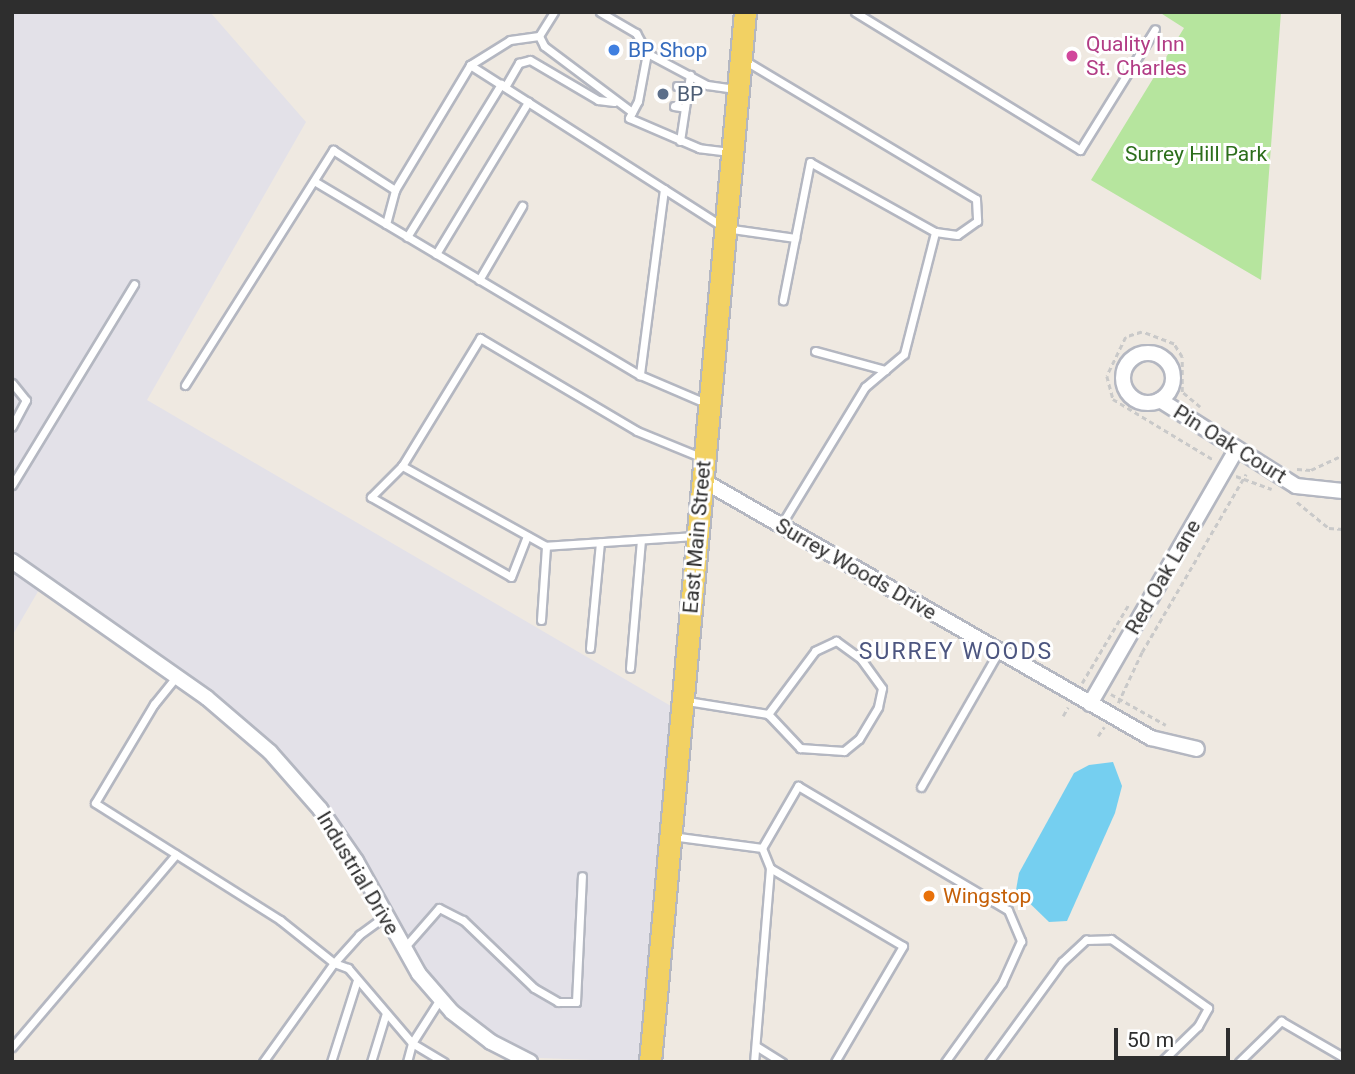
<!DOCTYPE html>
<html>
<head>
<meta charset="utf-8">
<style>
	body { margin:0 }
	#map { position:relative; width:1355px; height:1074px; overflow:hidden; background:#efe9e1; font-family:Roboto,sans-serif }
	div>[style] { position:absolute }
	.industrial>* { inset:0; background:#e3e1e8 }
	.green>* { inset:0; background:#b6e59e }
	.water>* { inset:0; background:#75cff0 }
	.path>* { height:2.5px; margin-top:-1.25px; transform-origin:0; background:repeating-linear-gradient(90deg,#c9c9c9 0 5px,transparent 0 8.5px) }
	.roads { filter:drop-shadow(2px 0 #b4b7c1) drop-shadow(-2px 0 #b4b7c1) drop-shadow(0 2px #b4b7c1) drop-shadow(0 -2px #b4b7c1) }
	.service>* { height:7px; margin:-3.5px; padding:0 3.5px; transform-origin:3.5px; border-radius:3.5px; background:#fff }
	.minor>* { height:14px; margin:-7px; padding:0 7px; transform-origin:7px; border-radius:7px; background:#fff }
	.minor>.ring { margin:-7px; padding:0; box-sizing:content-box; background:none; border:14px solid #fff; border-radius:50% }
	.primary>* { height:21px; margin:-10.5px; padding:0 10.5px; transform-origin:10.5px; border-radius:10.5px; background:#f2d163 }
	.dots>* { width:19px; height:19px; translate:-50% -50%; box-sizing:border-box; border:4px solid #fff; border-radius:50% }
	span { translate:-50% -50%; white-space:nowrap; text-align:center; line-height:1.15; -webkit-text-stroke:6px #fff; paint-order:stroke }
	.hotel-label { font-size:21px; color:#b23c85 }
	.left { translate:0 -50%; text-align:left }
	.shop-label { font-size:21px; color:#366cbe }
	.service-label { font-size:21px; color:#4e5e75 }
	.park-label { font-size:21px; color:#2c6e1b }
	.street-label { font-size:21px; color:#2e2e2e }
	.food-label { font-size:21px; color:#c56008 }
	.neighbourhood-label { font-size:23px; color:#4d5680; letter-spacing:2px }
	.frame { position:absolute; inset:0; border:14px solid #2e2e2e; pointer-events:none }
	.scale { position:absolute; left:1114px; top:1028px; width:116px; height:32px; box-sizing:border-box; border:4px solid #2e2e2e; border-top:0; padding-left:9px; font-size:21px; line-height:24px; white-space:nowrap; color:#2e2e2e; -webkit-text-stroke:5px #fff; paint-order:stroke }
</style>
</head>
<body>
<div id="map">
	<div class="industrial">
		<i style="clip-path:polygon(12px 12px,210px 12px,306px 122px,147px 400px,676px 709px,644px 1062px,540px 1058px,492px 1034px,458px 1008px,426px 973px,326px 807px,273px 744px,214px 695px,47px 576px,12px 636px)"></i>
	</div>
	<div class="green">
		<i style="clip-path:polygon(1159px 12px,1281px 12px,1261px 280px,1091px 180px,1184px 28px)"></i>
	</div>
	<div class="water">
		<i style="clip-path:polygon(1113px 762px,1122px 786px,1115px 813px,1067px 921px,1049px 922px,1016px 890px,1019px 873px,1074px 773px,1089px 765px)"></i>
	</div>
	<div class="path">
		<i style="left:1200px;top:407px;width:23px;rotate:-140deg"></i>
		<i style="left:1182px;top:392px;width:35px;rotate:-90deg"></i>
		<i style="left:1182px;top:357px;width:15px;rotate:-122deg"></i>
		<i style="left:1174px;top:344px;width:34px;rotate:-159deg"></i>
		<i style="left:1142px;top:332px;width:17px;rotate:163deg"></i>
		<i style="left:1126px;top:337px;width:43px;rotate:116deg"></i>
		<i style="left:1107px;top:376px;width:24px;rotate:75deg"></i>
		<i style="left:1113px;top:399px;width:118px;rotate:31.1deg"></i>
		<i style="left:1297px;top:469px;width:14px;rotate:4deg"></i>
		<i style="left:1311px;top:470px;width:35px;rotate:-25deg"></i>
		<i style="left:1236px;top:476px;width:38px;rotate:20deg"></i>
		<i style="left:1297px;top:502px;width:41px;rotate:39.1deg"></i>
		<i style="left:1329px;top:528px;width:14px;rotate:4deg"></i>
		<i style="left:1082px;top:683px;width:92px;rotate:-59.3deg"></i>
		<i style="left:1111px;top:694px;width:63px;rotate:29.4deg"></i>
		<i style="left:1118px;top:703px;width:56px;rotate:-64.8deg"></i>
		<i style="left:1142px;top:652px;width:206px;rotate:-59.7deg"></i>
		<i style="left:1063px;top:716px;width:10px;rotate:-61deg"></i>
		<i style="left:1098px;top:736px;width:11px;rotate:-56deg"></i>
	</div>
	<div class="roads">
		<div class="service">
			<i style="left:554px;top:12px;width:28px;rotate:122deg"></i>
			<i style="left:539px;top:36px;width:11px;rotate:63deg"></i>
			<i style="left:544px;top:46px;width:110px;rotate:36.9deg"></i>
			<i style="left:600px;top:12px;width:42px;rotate:30.3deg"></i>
			<i style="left:636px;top:33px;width:23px;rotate:61deg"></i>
			<i style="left:855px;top:12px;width:264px;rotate:31.5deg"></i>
			<i style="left:1080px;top:150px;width:142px;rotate:-58.2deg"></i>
			<i style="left:744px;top:60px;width:270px;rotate:30.9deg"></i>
			<i style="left:976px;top:199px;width:22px;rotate:87deg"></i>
			<i style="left:977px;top:221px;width:24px;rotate:145deg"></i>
			<i style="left:957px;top:235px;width:22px;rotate:-172deg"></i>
			<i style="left:470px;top:65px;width:47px;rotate:-32deg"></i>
			<i style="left:510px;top:40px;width:29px;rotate:-8deg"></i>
			<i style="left:677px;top:86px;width:11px;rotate:5deg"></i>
			<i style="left:505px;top:87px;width:28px;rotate:-60deg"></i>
			<i style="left:519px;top:63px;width:11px;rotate:-15deg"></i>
			<i style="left:530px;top:60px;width:79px;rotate:30.5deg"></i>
			<i style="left:598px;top:100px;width:16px;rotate:7deg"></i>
			<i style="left:674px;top:106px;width:11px;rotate:10deg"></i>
			<i style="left:680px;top:141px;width:67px;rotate:-81.4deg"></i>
			<i style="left:730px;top:152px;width:31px;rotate:-173deg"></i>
			<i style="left:699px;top:148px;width:76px;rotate:-156.8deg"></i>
			<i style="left:629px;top:118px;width:19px;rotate:-62deg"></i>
			<i style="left:638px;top:101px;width:49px;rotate:-79.4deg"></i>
			<i style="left:647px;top:53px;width:68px;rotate:28.1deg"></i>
			<i style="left:707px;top:85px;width:30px;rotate:8deg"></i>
			<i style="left:314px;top:181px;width:379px;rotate:30.8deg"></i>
			<i style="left:664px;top:189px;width:188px;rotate:97.4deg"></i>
			<i style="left:640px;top:375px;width:74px;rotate:23.1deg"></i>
			<i style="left:386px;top:224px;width:35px;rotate:-75deg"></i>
			<i style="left:407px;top:237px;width:180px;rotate:-58.4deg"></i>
			<i style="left:436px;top:254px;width:178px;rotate:-58.8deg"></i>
			<i style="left:479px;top:280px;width:86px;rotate:-59.8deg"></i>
			<i style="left:815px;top:351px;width:73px;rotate:15.2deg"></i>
			<i style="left:12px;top:383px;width:22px;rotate:51deg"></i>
			<i style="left:26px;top:400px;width:30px;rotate:118deg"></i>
			<i style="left:185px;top:385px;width:278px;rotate:-57.8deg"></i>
			<i style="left:333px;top:150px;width:74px;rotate:32.8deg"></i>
			<i style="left:395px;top:190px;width:146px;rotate:-59deg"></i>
			<i style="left:470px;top:65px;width:303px;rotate:32.6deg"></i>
			<i style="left:725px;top:228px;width:71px;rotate:8.1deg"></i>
			<i style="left:402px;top:466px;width:44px;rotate:135deg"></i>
			<i style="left:371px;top:497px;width:161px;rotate:29.7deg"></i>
			<i style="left:511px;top:577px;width:44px;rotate:-68.7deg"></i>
			<i style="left:12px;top:485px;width:235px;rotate:-58.7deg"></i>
			<i style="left:781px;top:525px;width:162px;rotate:-58.7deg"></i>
			<i style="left:865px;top:387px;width:51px;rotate:-40.2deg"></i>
			<i style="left:904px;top:354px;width:126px;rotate:-75.7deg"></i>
			<i style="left:935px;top:232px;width:143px;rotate:-150.8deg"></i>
			<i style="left:810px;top:162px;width:141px;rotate:101.1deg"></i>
			<i style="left:695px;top:536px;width:149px;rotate:176.2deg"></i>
			<i style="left:546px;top:546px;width:165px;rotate:-150.9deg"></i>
			<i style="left:402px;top:466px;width:150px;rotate:-58.6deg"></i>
			<i style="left:480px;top:338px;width:182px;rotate:30.6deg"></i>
			<i style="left:637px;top:431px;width:71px;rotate:22.2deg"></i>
			<i style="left:541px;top:620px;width:74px;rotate:-86.1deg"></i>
			<i style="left:590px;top:648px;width:106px;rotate:-84.6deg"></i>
			<i style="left:630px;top:668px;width:128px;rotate:-85.1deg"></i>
			<i style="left:176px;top:677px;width:35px;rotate:129deg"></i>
			<i style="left:154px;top:704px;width:115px;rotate:120.8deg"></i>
			<i style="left:95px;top:803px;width:219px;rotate:32.3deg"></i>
			<i style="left:280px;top:920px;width:69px;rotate:38.5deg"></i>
			<i style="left:334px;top:963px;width:38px;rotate:-48deg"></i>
			<i style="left:359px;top:935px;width:32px;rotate:-36deg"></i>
			<i style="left:687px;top:701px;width:82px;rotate:9.1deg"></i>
			<i style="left:768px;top:714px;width:47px;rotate:46.7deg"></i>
			<i style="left:800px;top:748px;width:44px;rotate:3.9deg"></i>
			<i style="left:844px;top:751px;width:19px;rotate:-39deg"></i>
			<i style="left:859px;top:739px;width:37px;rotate:-59deg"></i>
			<i style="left:878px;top:707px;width:19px;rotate:-78deg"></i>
			<i style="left:882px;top:688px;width:36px;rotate:-126deg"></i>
			<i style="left:861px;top:659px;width:31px;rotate:-144deg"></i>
			<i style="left:836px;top:641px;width:23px;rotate:155deg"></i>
			<i style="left:815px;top:651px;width:79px;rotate:126.7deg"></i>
			<i style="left:921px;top:787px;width:157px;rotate:-60.2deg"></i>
			<i style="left:671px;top:836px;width:92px;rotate:7.5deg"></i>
			<i style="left:762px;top:848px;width:22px;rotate:68deg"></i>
			<i style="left:770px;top:868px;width:195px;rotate:94.7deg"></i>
			<i style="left:762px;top:848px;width:72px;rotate:-59.9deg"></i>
			<i style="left:798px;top:786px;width:244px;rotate:30.6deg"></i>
			<i style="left:1008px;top:910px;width:34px;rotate:67deg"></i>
			<i style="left:1021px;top:941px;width:46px;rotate:114.3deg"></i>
			<i style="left:1002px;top:983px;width:97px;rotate:125.8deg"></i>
			<i style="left:770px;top:868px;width:154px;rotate:30.4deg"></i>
			<i style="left:903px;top:946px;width:134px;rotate:120.4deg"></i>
			<i style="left:404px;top:948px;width:53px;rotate:-48.8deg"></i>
			<i style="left:439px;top:908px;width:27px;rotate:27deg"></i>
			<i style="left:463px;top:920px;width:98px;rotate:43.8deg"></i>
			<i style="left:534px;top:988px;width:28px;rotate:30deg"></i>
			<i style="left:558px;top:1002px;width:18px"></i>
			<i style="left:576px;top:1002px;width:126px;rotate:-87.3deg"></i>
			<i style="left:756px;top:1046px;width:31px;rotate:32deg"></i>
			<i style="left:12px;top:1047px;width:253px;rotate:-49.6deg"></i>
			<i style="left:263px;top:1062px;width:122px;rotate:-54.4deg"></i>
			<i style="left:334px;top:963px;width:15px;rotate:20deg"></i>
			<i style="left:348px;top:968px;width:99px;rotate:49.5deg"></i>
			<i style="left:412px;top:1043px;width:37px;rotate:31deg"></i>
			<i style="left:331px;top:1062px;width:86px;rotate:-72.4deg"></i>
			<i style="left:371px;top:1062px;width:51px;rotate:-73deg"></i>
			<i style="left:407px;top:1062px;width:20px;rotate:-75deg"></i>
			<i style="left:412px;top:1043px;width:52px;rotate:-57.5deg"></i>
			<i style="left:989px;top:1062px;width:124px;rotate:-53.9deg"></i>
			<i style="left:1062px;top:962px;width:33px;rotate:-43deg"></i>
			<i style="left:1086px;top:940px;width:25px;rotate:-2deg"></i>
			<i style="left:1111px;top:939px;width:119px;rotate:35.4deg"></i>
			<i style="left:1208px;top:1008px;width:21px;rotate:119deg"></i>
			<i style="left:1198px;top:1026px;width:52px;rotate:135.8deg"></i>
			<i style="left:1239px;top:1062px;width:59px;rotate:-44.3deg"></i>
			<i style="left:1281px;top:1021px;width:72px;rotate:30.1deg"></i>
		</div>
		<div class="minor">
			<i class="ring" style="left:1123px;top:353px;width:36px;height:36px"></i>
			<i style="left:1160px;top:400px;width:161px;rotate:32.3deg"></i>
			<i style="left:1296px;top:486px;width:47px;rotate:6.1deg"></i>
			<i style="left:702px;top:480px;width:518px;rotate:29.88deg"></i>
			<i style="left:1151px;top:738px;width:47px;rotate:13.4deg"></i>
			<i style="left:12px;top:561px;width:238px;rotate:35.1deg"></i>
			<i style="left:207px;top:698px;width:83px;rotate:40.6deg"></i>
			<i style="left:270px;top:752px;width:76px;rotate:48.7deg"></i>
			<i style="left:320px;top:809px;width:63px;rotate:55.3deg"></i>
			<i style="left:356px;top:861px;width:129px;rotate:60.9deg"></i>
			<i style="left:419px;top:974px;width:50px;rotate:49deg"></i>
			<i style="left:452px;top:1012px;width:49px;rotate:37.6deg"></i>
			<i style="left:491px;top:1042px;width:44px;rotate:27.1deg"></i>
			<i style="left:1090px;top:704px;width:293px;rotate:-60.1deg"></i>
		</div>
		<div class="primary">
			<i style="left:650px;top:1062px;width:1054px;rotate:-84.83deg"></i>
		</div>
	</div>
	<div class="dots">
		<i style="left:614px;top:50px;background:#3f7fe0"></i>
		<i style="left:1072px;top:56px;background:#d1479c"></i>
		<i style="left:663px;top:94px;background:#5c6f8a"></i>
		<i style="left:929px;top:896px;background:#e8710a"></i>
	</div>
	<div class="hotel-label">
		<span class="left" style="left:1086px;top:56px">Quality Inn<br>St. Charles</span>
	</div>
	<div class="shop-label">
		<span class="left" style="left:628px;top:50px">BP Shop</span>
	</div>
	<div class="service-label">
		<span class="left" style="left:677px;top:94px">BP</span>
	</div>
	<div class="park-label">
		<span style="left:1196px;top:154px">Surrey Hill Park</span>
	</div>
	<div class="street-label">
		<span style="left:1230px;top:444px;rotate:32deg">Pin Oak Court</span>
		<span style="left:697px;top:537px;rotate:-85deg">East Main Street</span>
		<span style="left:856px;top:569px;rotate:30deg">Surrey Woods Drive</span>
		<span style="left:1163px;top:577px;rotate:-60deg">Red Oak Lane</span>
		<span style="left:358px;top:873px;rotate:59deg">Industrial Drive</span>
	</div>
	<div class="food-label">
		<span class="left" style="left:943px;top:896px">Wingstop</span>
	</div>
	<div class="neighbourhood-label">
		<span style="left:956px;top:652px">SURREY WOODS</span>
	</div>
	<div class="frame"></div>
	<div class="scale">50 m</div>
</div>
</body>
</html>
